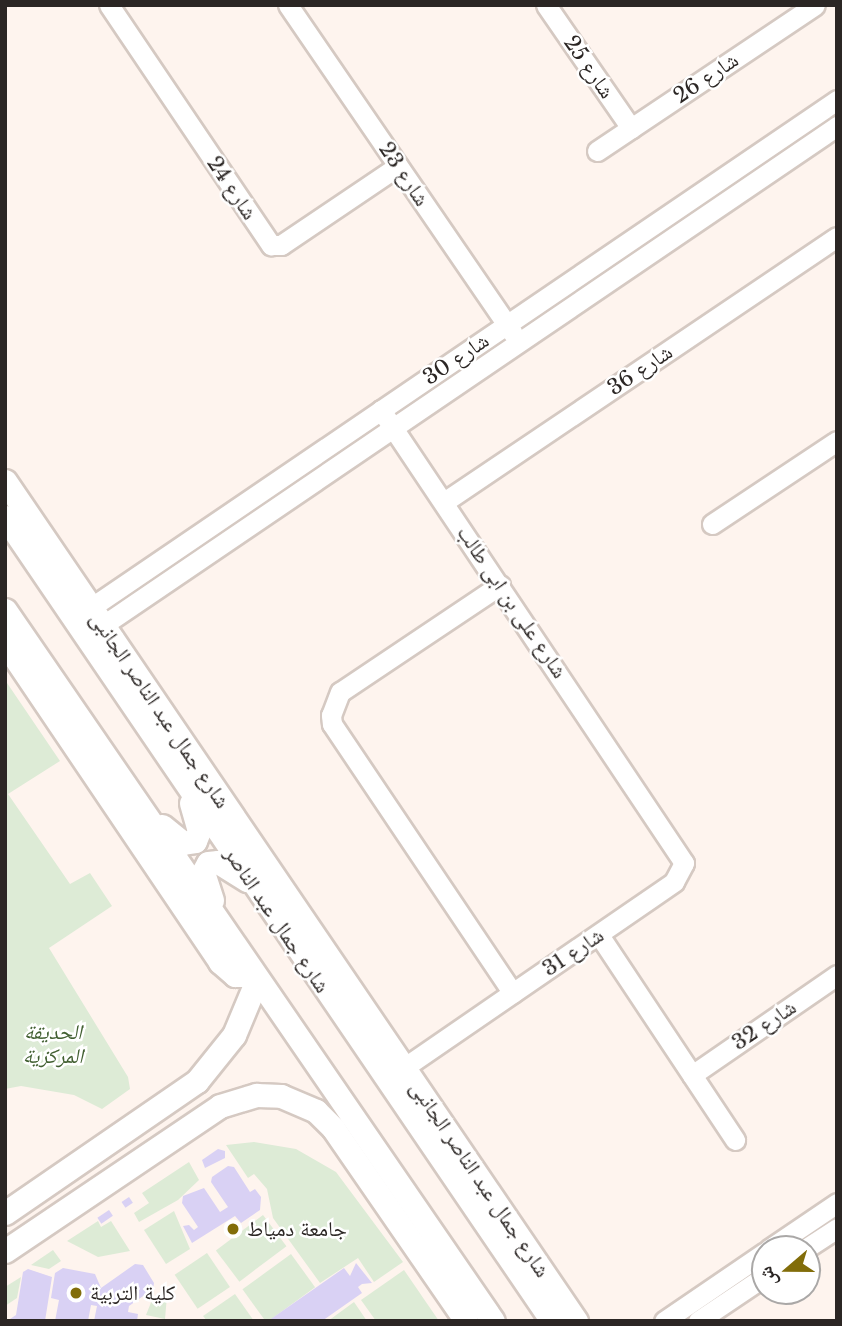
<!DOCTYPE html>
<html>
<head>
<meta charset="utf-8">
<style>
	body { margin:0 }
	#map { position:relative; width:842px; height:1326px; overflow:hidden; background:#fef4ee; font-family:"Libre Baskerville","Noto Naskh Arabic",serif }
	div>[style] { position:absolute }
	.green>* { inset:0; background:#ddebd6; transform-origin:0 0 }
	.building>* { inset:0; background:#d9d1f4; transform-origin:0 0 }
	.roads { filter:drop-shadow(2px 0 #d5c9c2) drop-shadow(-2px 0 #d5c9c2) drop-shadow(0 2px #d5c9c2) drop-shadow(0 -2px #d5c9c2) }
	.minor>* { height:19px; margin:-9.5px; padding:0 9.5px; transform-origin:9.5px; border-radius:9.5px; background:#fff }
	.major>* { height:23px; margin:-11.5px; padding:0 11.5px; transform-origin:11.5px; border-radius:11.5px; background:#fff }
	.dots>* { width:19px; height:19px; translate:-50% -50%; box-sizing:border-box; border:4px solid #fff; border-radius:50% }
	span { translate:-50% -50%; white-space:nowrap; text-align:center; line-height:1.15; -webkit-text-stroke:5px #fff; paint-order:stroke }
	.street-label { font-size:21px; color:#2b2624 }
	.park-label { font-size:21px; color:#426032; font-style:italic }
	.poi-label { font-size:21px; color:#2b2624 }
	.left { translate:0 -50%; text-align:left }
	.frame { position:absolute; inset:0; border:7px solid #2b2624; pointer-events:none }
	.north { position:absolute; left:751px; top:1235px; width:70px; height:70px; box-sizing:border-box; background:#fff; border:2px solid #aaa8a7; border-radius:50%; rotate:250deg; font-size:19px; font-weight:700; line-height:28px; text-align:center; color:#2b2624 }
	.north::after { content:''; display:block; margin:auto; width:24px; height:32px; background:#826d0a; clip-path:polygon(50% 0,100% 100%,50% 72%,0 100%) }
</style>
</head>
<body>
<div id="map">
	<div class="green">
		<i style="clip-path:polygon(5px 680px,60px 761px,8px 794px,70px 884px,90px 873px,112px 906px,49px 948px,128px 1077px,130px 1089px,102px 1109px,74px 1095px,21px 1086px,5px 1089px)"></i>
		<i style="clip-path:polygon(254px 1142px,296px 1149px,336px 1172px,403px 1262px,374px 1282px,358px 1258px,320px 1283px,273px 1218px,267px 1189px,254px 1174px,248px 1178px,226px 1145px)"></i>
		<i style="clip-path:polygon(189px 1162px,199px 1180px,178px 1200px,139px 1222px,134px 1213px,149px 1203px,142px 1193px)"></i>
		<i style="clip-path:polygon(174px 1211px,190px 1249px,166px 1264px,144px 1230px)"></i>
		<i style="left:263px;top:1215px;width:39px;height:59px;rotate:53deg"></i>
		<i style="clip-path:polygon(98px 1221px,101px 1227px,111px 1221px,130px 1251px,98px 1257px,67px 1241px)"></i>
		<i style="clip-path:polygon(53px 1250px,61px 1261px,49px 1269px,31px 1265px)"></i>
		<i style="left:207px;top:1253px;width:41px;height:39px;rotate:56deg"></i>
		<i style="left:291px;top:1254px;width:41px;height:60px;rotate:54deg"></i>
		<i style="clip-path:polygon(404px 1270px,439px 1321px,376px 1321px,361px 1300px)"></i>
		<i style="clip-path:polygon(21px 1277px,17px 1298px,5px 1306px,5px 1287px)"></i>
		<i style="clip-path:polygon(235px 1294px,254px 1321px,207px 1321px,203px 1316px)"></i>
		<i style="clip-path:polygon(167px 1296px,165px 1319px,146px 1315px,152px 1300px)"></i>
		<i style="clip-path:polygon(354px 1302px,367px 1321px,328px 1321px)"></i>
	</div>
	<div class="building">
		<i style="clip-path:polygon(218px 1149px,225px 1151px,225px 1158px,205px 1168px,202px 1160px)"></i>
		<i style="clip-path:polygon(228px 1166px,234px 1167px,250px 1192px,255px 1189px,261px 1197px,260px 1210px,241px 1223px,235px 1216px,192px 1243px,183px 1226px,189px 1225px,194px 1230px,198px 1227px,182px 1203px,183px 1196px,204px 1188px,220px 1212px,228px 1207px,211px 1182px,212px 1177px)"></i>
		<i style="left:129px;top:1197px;width:7px;height:9px;rotate:56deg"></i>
		<i style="left:109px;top:1210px;width:7px;height:14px;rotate:56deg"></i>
		<i style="clip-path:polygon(356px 1263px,372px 1283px,362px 1284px,358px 1287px,362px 1293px,322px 1321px,268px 1321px,344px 1268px,350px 1276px)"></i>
		<i style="clip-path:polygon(135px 1264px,143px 1265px,154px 1283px,153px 1289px,129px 1306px,128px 1312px,138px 1314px,137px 1321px,94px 1321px,97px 1306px,91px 1305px,88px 1321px,55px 1321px,59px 1300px,51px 1298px,55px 1273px,63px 1268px,95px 1274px,101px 1288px)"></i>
		<i style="clip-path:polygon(28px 1269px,52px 1277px,45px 1321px,7px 1321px,16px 1315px,23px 1272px)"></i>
	</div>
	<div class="roads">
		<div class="minor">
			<i style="left:109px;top:5px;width:290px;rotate:56deg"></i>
			<i style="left:271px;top:245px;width:10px"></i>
			<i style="left:281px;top:245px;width:141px;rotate:-34deg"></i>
			<i style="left:288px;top:5px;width:398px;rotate:55.6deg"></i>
			<i style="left:546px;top:5px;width:150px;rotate:55.4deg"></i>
			<i style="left:597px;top:151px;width:262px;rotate:-33.8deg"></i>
			<i style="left:381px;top:410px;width:545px;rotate:56.22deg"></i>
			<i style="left:684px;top:863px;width:21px;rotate:118deg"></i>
			<i style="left:674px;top:882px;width:342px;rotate:145.5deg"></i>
			<i style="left:444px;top:502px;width:474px;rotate:-34deg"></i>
			<i style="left:712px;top:524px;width:150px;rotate:-33.6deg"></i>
			<i style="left:500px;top:585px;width:192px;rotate:146.2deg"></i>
			<i style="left:340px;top:692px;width:25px;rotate:111deg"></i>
			<i style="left:331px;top:715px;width:9px;rotate:84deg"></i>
			<i style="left:332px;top:724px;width:324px;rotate:56.1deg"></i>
			<i style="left:80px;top:615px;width:916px;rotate:-34.23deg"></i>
			<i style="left:93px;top:632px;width:900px;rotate:-34.22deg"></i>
			<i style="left:599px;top:935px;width:246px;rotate:56.4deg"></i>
			<i style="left:692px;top:1075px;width:176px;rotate:-34.6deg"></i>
			<i style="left:769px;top:1249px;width:82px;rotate:-34.1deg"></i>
			<i style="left:805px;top:1249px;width:38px;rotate:-33deg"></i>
			<i style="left:664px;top:1321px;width:122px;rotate:-34.3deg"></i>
			<i style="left:698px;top:1321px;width:81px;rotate:-33.9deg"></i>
		</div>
		<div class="major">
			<i style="left:5px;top:481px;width:1016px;rotate:55.79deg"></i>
			<i style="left:5px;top:517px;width:972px;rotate:55.77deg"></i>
			<i style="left:5px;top:610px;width:862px;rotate:55.54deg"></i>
			<i style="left:5px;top:643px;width:385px;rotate:56deg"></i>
			<i style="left:220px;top:962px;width:20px;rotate:41deg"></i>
			<i style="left:235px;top:975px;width:18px"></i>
			<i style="left:162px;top:826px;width:27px;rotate:39deg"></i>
			<i style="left:183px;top:843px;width:12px;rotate:-9deg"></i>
			<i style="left:195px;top:841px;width:11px;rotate:-68deg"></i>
			<i style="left:199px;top:831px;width:29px;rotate:-106deg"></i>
			<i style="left:212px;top:900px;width:29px;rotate:-108deg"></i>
			<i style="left:203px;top:872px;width:10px;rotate:-61deg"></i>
			<i style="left:208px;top:863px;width:10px;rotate:-6deg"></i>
			<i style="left:218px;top:862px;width:34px;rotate:32deg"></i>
			<i style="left:5px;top:1213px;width:233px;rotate:-34.5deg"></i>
			<i style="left:197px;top:1081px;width:59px;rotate:-51.2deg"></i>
			<i style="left:234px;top:1035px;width:60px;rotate:-67.3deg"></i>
			<i style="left:5px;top:1251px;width:259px;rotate:-34deg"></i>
			<i style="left:220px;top:1106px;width:38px;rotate:-17deg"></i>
			<i style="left:256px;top:1095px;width:25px;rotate:2deg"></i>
			<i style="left:281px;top:1096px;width:38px;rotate:23deg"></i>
			<i style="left:316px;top:1111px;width:24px;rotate:45deg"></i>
			<i style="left:333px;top:1128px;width:234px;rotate:55.4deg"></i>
		</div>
	</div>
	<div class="dots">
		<i style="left:233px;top:1229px;background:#826d0a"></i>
		<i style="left:76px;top:1293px;background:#826d0a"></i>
	</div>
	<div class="street-label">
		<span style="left:589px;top:67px;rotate:55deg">شارع 25</span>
		<span style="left:706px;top:78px;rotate:-34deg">شارع 26</span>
		<span style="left:404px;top:174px;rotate:56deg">شارع 23</span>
		<span style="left:232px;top:188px;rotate:56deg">شارع 24</span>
		<span style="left:456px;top:359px;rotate:-34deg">شارع 30</span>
		<span style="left:640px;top:370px;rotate:-34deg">شارع 36</span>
		<span style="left:512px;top:602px;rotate:56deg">شارع على بن ابى طالب</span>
		<span style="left:160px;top:710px;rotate:56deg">شارع جمال عبد الناصر الجانبى</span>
		<span style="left:277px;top:920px;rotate:56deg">شارع جمال عبد الناصر</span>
		<span style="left:573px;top:952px;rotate:-34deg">شارع 31</span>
		<span style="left:764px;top:1025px;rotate:-34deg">شارع 32</span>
		<span style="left:480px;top:1179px;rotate:56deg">شارع جمال عبد الناصر الجانبى</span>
	</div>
	<div class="park-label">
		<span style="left:53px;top:1044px">الحديقة<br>المركزية</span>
	</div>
	<div class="poi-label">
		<span class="left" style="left:247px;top:1229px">جامعة دمياط</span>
		<span class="left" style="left:90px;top:1293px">كلية التربية</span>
	</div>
	<div class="frame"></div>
	<div class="north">ش</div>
</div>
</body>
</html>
